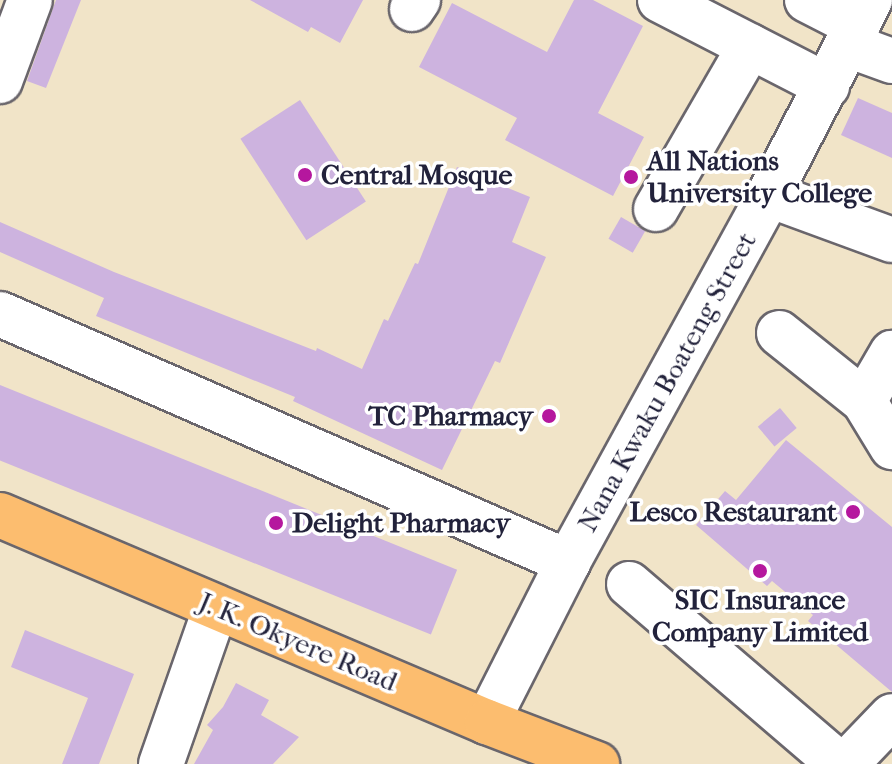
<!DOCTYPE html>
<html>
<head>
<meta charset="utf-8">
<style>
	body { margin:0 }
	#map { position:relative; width:892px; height:764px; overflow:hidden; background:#f1e4c8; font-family:"IM FELL French Canon",serif }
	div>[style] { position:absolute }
	.building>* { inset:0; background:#cdb3df; transform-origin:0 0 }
	.roads { filter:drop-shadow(2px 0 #6a666c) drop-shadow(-2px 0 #6a666c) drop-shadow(0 2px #6a666c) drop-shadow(0 -2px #6a666c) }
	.minor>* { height:44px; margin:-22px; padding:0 22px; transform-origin:22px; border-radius:22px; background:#fff }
	.major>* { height:44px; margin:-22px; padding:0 22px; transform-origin:22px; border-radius:22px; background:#fcbd6f }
	.dots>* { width:22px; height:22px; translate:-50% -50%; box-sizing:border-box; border:4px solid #fff; border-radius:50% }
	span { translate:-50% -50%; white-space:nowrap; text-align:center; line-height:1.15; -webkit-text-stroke:7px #fff; paint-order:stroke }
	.poi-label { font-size:28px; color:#22223b; font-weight:700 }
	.left { translate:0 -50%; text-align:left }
	.right { translate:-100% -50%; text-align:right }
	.street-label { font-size:28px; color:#22223b }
</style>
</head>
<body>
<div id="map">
	<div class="building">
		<i style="clip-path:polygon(56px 0,81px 0,46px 88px,27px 81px)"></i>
		<i style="clip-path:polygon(250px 0,363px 0,340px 43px,311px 27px,308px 32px)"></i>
		<i style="clip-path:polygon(574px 0,593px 0,643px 26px,598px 113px,644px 137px,613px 196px,505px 140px,517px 118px,419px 67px,452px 3px,547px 52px)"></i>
		<i style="clip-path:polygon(858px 98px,892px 113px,892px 158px,841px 135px)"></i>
		<i style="left:300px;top:100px;width:121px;height:71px;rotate:57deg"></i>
		<i style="clip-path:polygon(457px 167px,530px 197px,512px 242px,546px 257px,500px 363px,495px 361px,442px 470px,293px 401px,295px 397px,96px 316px,104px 298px,0 252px,0 222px,114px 272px,316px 351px,317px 348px,362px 369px,384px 319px,388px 321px,415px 263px,418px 264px)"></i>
		<i style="left:621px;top:217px;width:28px;height:25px;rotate:30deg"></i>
		<i style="left:0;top:385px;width:493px;height:70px;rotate:22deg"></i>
		<i style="left:780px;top:408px;width:26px;height:29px;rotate:50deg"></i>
		<i style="clip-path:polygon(786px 440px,892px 527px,892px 692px,808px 621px,813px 615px,772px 581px,767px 586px,696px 525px,725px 491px,736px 500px)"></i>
		<i style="clip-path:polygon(25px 630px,134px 674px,99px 764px,62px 764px,88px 698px,11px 667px)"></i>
		<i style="clip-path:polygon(236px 683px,269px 700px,261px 715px,299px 737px,273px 764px,194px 764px,213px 730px,207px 725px,223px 707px)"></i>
	</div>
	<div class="roads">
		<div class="minor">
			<i style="left:660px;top:0;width:188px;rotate:27.2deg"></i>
			<i style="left:807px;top:0;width:57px;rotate:27deg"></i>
			<i style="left:412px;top:9px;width:11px;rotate:-56deg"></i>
			<i style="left:848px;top:45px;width:47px;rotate:20deg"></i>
			<i style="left:0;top:81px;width:86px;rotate:-69.7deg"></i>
			<i style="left:769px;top:195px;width:131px;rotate:20.1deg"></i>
			<i style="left:656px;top:209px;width:188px;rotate:-60deg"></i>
			<i style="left:0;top:314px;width:620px;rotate:23.59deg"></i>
			<i style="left:779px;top:333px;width:109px;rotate:38.7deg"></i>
			<i style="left:864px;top:401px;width:54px;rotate:58.7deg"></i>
			<i style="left:864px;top:401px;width:56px;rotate:-59.7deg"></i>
			<i style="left:629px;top:584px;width:277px;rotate:40.6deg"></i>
			<i style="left:487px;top:722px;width:179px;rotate:-63.1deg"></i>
			<i style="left:568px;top:562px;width:418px;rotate:-61.3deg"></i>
			<i style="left:769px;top:195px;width:220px;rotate:-62.6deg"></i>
			<i style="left:161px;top:764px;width:166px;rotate:-70.7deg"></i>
			<i style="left:846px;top:764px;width:66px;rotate:-46.2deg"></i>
		</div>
		<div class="major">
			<i style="left:0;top:515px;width:529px;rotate:23.03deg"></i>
			<i style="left:487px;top:722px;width:118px;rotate:20.9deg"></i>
		</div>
	</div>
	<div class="dots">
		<i style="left:305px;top:175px;background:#b5179e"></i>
		<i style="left:631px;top:177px;background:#b5179e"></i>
		<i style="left:549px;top:416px;background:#b5179e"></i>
		<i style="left:853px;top:512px;background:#b5179e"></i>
		<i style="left:276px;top:523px;background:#b5179e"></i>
		<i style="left:760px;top:571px;background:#b5179e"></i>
	</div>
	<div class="poi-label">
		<span class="left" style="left:647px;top:177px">All Nations<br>University College</span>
		<span class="left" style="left:321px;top:175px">Central Mosque</span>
		<span class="right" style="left:533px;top:416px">TC Pharmacy</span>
		<span class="right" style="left:837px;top:512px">Lesco Restaurant</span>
		<span class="left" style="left:292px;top:523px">Delight Pharmacy</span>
		<span style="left:760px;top:616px">SIC Insurance<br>Company Limited</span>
	</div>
	<div class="street-label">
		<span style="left:667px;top:382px;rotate:-61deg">Nana Kwaku Boateng Street</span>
		<span style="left:298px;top:642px;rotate:23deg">J. K. Okyere Road</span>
	</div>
</div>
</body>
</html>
